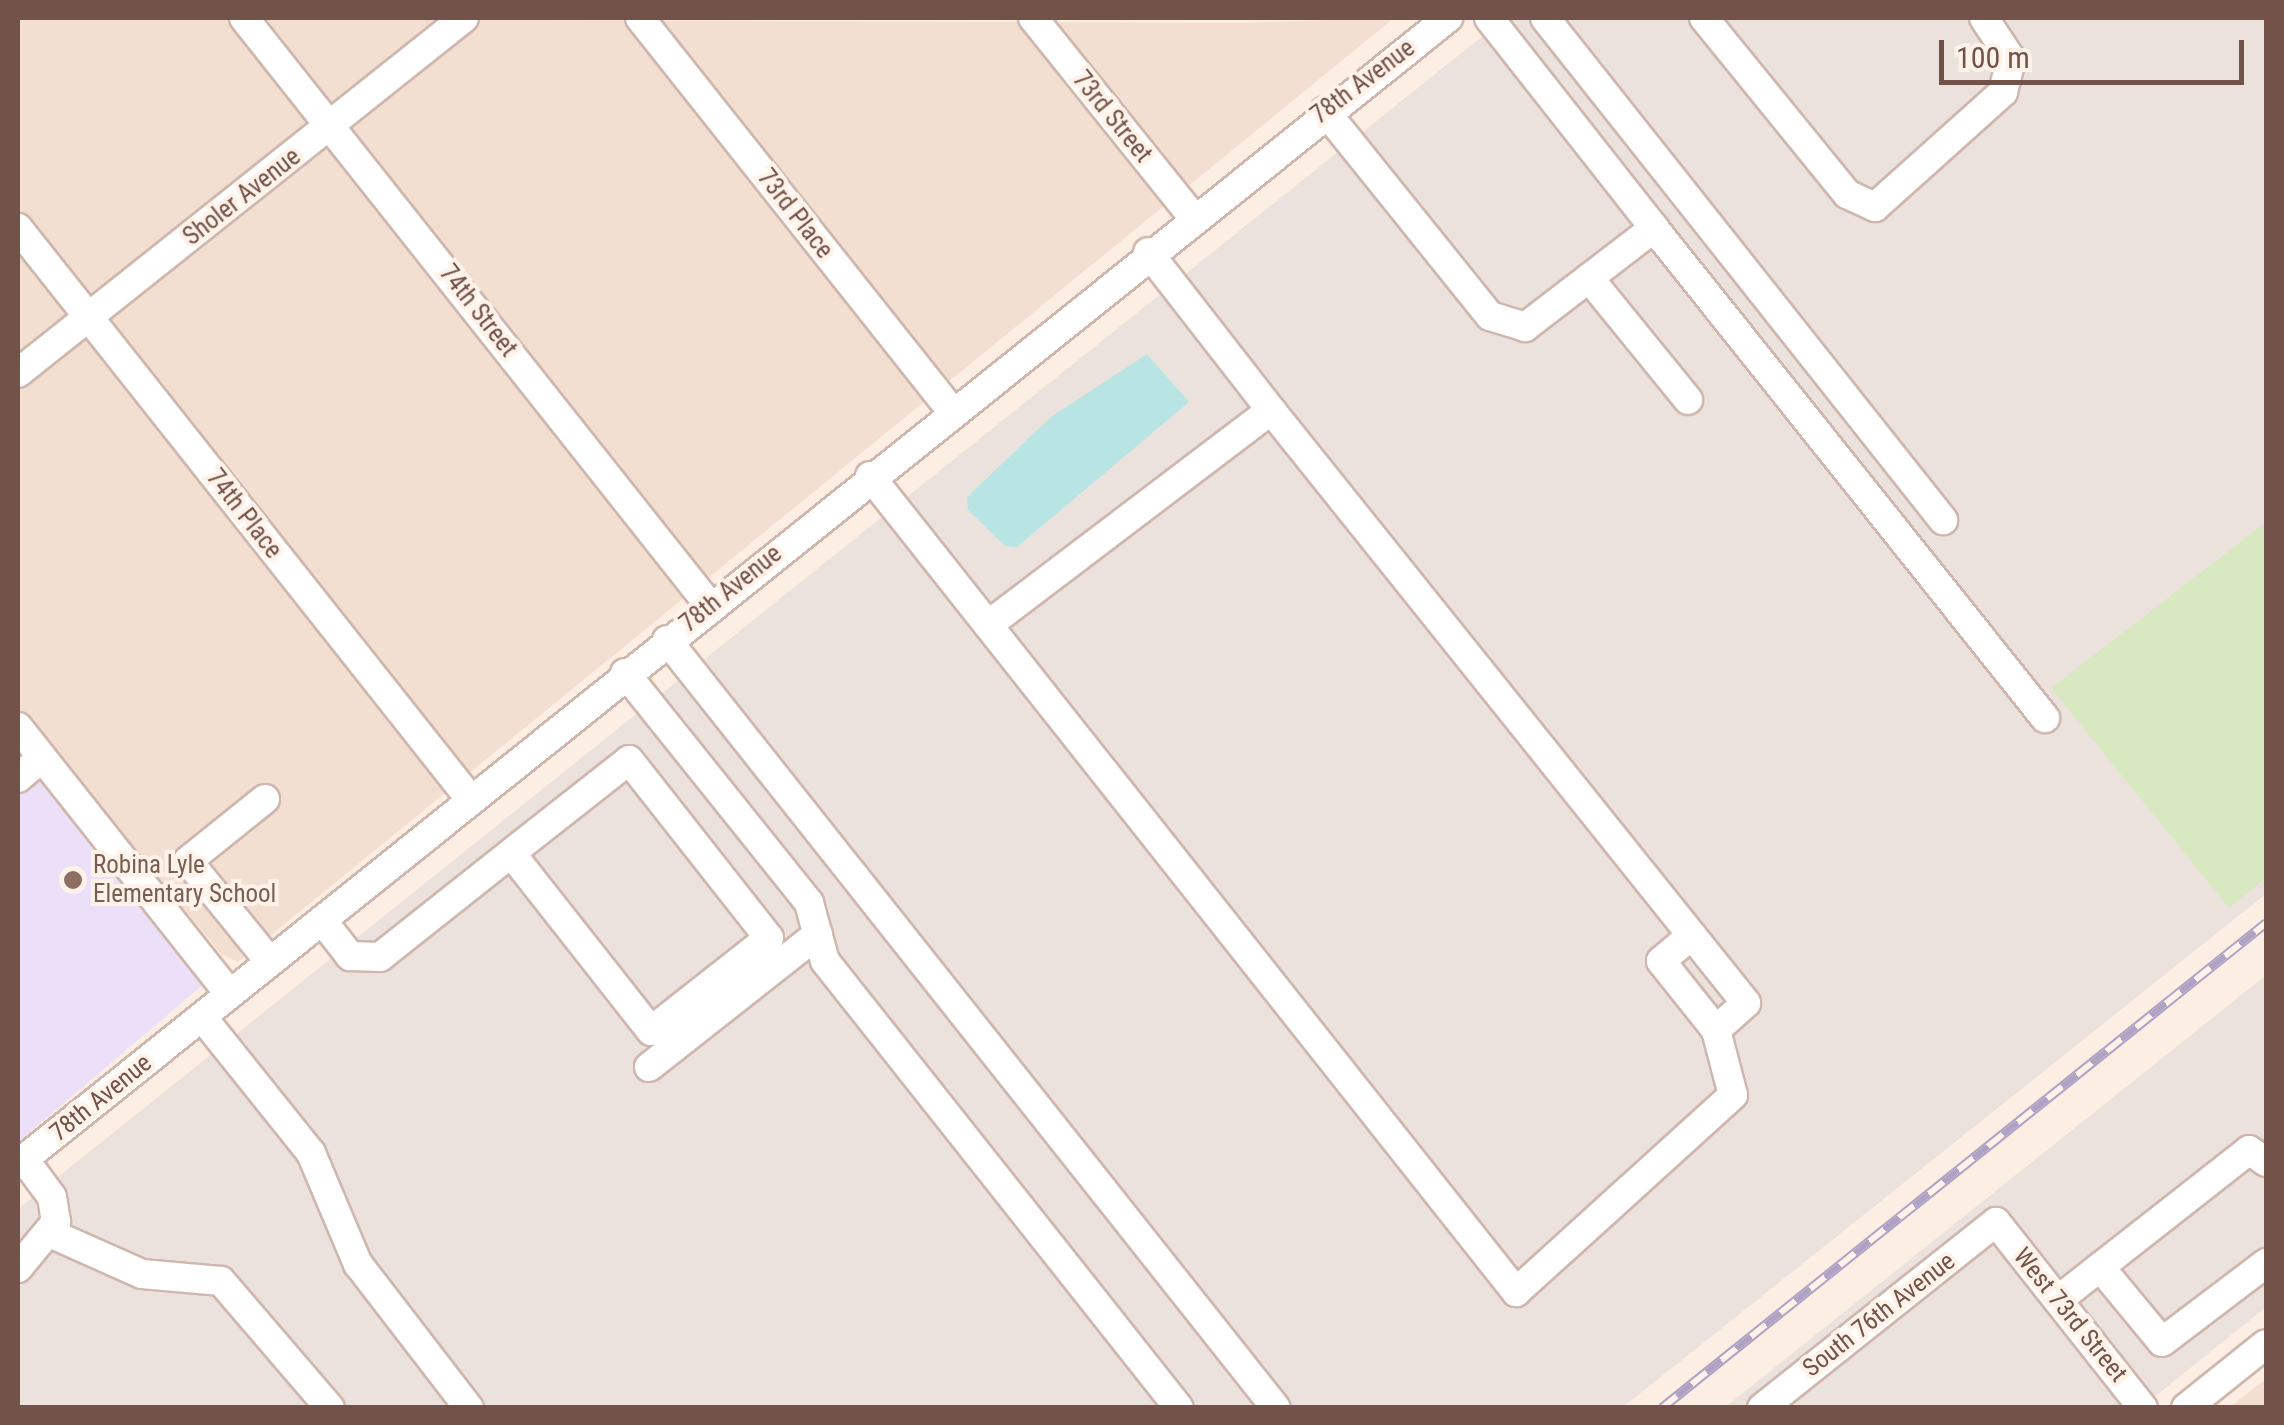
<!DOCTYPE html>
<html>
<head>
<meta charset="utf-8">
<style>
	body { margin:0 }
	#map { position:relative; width:2284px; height:1425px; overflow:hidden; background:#fceee3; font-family:"Roboto Condensed",sans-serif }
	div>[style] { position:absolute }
	.residential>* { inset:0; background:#f3dfd2 }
	.industrial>* { inset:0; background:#ebe2de }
	.education>* { inset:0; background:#ebe0f8 }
	.green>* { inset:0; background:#d8e9c2 }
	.water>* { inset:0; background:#b8e5e4 }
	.roads { filter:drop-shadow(2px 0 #cfb7ad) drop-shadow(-2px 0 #cfb7ad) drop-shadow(0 2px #cfb7ad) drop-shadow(0 -2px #cfb7ad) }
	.minor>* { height:28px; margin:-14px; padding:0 14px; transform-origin:14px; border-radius:14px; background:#fff }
	.rail>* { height:10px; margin-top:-5px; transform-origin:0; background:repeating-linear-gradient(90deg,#fff3e9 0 19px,#afa2c5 0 38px); box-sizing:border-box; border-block:2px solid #afa2c5 }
	.dots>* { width:28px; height:28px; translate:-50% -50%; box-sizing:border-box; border:5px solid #fff3e9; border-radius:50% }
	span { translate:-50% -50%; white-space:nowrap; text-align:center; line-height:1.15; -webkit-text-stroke:8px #fff3e9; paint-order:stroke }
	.street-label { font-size:25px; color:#73524a }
	.education-label { font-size:25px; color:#785e54 }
	.left { translate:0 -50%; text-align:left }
	.frame { position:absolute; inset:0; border:20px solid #73524a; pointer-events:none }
	.scale { position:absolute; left:1939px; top:40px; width:305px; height:45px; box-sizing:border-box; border:5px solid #73524a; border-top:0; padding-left:12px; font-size:30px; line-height:35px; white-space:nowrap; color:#73524a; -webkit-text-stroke:8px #fff3e9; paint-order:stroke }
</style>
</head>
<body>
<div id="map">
	<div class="residential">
		<i style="clip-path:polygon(18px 18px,1238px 23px,1394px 18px,238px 962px,221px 954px,40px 734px,18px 750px)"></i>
		<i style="clip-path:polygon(2266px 1379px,2266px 1407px,2230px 1407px)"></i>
	</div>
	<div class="industrial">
		<i style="clip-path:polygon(1505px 18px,2266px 18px,2266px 894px,1623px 1407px,18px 1408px,18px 1209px)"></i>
		<i style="clip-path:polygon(2266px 975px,2266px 1307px,2142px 1407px,1724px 1408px)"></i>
	</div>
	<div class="education">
		<i style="clip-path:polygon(37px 775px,204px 984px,18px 1142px,18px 783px)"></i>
	</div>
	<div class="green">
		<i style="clip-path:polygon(2266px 522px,2266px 878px,2229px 908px,2051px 688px)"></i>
	</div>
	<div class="water">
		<i style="clip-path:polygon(1147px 354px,1189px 402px,1017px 547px,1005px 546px,968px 510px,967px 497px,1051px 417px)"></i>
	</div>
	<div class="roads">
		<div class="minor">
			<i style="left:244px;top:18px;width:750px;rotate:51.6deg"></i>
			<i style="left:640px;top:18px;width:500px;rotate:51.57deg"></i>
			<i style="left:1033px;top:18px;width:254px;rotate:51.2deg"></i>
			<i style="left:1489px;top:18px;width:267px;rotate:51.8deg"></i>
			<i style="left:1545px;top:18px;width:641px;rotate:51.59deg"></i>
			<i style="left:1704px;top:18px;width:227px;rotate:50.9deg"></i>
			<i style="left:1847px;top:194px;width:31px;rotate:25deg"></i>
			<i style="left:1875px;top:207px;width:172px;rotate:-41.9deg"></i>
			<i style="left:2003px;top:92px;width:34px;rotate:-76deg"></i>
			<i style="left:2011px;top:59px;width:49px;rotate:-123.4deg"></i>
			<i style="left:1325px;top:111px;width:263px;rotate:51.2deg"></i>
			<i style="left:1490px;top:316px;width:37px;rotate:17deg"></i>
			<i style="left:1525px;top:327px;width:163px;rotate:-37.5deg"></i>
			<i style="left:1654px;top:228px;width:627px;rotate:51.41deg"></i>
			<i style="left:18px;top:228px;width:730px;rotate:51.62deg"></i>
			<i style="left:1589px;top:278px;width:157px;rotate:50.9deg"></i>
			<i style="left:18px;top:373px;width:570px;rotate:-38.52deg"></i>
			<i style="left:1271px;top:410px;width:760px;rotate:51.3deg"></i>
			<i style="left:1746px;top:1003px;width:40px;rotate:138deg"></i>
			<i style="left:1716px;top:1030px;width:88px;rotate:-128.6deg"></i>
			<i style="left:1661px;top:961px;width:40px;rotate:-40deg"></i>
			<i style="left:870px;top:476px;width:1041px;rotate:51.63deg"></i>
			<i style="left:1516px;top:1292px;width:293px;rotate:-42.2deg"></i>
			<i style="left:1733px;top:1095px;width:67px;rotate:-104.7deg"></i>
			<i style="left:988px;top:625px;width:355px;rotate:-37.2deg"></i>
			<i style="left:1271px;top:410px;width:200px;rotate:-127.9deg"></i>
			<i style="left:667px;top:640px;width:980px;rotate:51.59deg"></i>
			<i style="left:625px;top:673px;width:295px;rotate:51.3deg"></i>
			<i style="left:809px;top:903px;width:60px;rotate:74.6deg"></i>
			<i style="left:825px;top:961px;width:570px;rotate:51.62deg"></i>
			<i style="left:18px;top:727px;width:341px;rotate:51.6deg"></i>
			<i style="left:18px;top:778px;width:31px;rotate:-40deg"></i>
			<i style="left:265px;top:799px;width:99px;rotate:141.2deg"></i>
			<i style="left:188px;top:861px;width:130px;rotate:50.9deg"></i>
			<i style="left:322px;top:920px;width:46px;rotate:52.1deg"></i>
			<i style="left:350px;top:956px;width:30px;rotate:2deg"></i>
			<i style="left:380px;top:957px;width:167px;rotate:-38.4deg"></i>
			<i style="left:511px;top:853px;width:150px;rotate:-38.2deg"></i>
			<i style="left:629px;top:760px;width:226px;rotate:51.8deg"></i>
			<i style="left:769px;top:938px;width:150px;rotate:141.8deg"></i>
			<i style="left:651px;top:1031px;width:226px;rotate:-128.2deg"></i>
			<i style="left:202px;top:1017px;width:174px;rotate:51.3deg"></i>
			<i style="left:311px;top:1153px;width:121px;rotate:67.1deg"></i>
			<i style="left:358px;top:1264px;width:182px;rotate:52.4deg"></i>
			<i style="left:649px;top:1067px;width:215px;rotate:-38.2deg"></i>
			<i style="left:18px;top:1164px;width:1833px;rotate:-38.71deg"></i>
			<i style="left:52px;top:1234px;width:98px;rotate:24deg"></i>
			<i style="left:142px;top:1274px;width:79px;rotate:5.1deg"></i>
			<i style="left:221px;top:1281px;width:167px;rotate:49.4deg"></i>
			<i style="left:2100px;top:1267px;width:97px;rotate:50.4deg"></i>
			<i style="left:2162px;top:1342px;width:131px;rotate:-37.2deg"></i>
			<i style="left:18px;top:1268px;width:60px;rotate:-50.4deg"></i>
			<i style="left:56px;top:1222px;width:25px;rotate:-99deg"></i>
			<i style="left:52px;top:1197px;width:47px;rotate:-126.4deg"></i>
			<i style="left:2058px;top:1300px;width:243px;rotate:-38.1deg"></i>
			<i style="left:2249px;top:1150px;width:21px;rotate:35deg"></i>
			<i style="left:1762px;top:1408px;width:299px;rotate:-38.5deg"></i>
			<i style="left:1996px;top:1222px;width:237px;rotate:51.7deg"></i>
			<i style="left:2186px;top:1408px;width:102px;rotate:-38.7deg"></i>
		</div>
	</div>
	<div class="rail">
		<i style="left:1662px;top:1408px;width:775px;rotate:-38.76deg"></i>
	</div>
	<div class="dots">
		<i style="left:73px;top:880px;background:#8d6e63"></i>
	</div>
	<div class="street-label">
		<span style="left:1363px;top:82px;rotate:-37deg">78th Avenue</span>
		<span style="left:1112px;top:117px;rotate:51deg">73rd Street</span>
		<span style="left:242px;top:197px;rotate:-38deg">Sholer Avenue</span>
		<span style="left:795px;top:214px;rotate:52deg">73rd Place</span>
		<span style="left:478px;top:311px;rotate:52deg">74th Street</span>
		<span style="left:244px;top:514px;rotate:52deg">74th Place</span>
		<span style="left:731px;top:589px;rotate:-39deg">78th Avenue</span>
		<span style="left:101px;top:1098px;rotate:-39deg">78th Avenue</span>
		<span style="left:1879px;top:1315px;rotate:-38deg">South 76th Avenue</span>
		<span style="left:2070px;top:1315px;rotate:51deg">West 73rd Street</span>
	</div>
	<div class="education-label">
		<span class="left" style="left:93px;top:880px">Robina Lyle<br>Elementary School</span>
	</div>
	<div class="frame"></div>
	<div class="scale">100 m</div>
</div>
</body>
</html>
